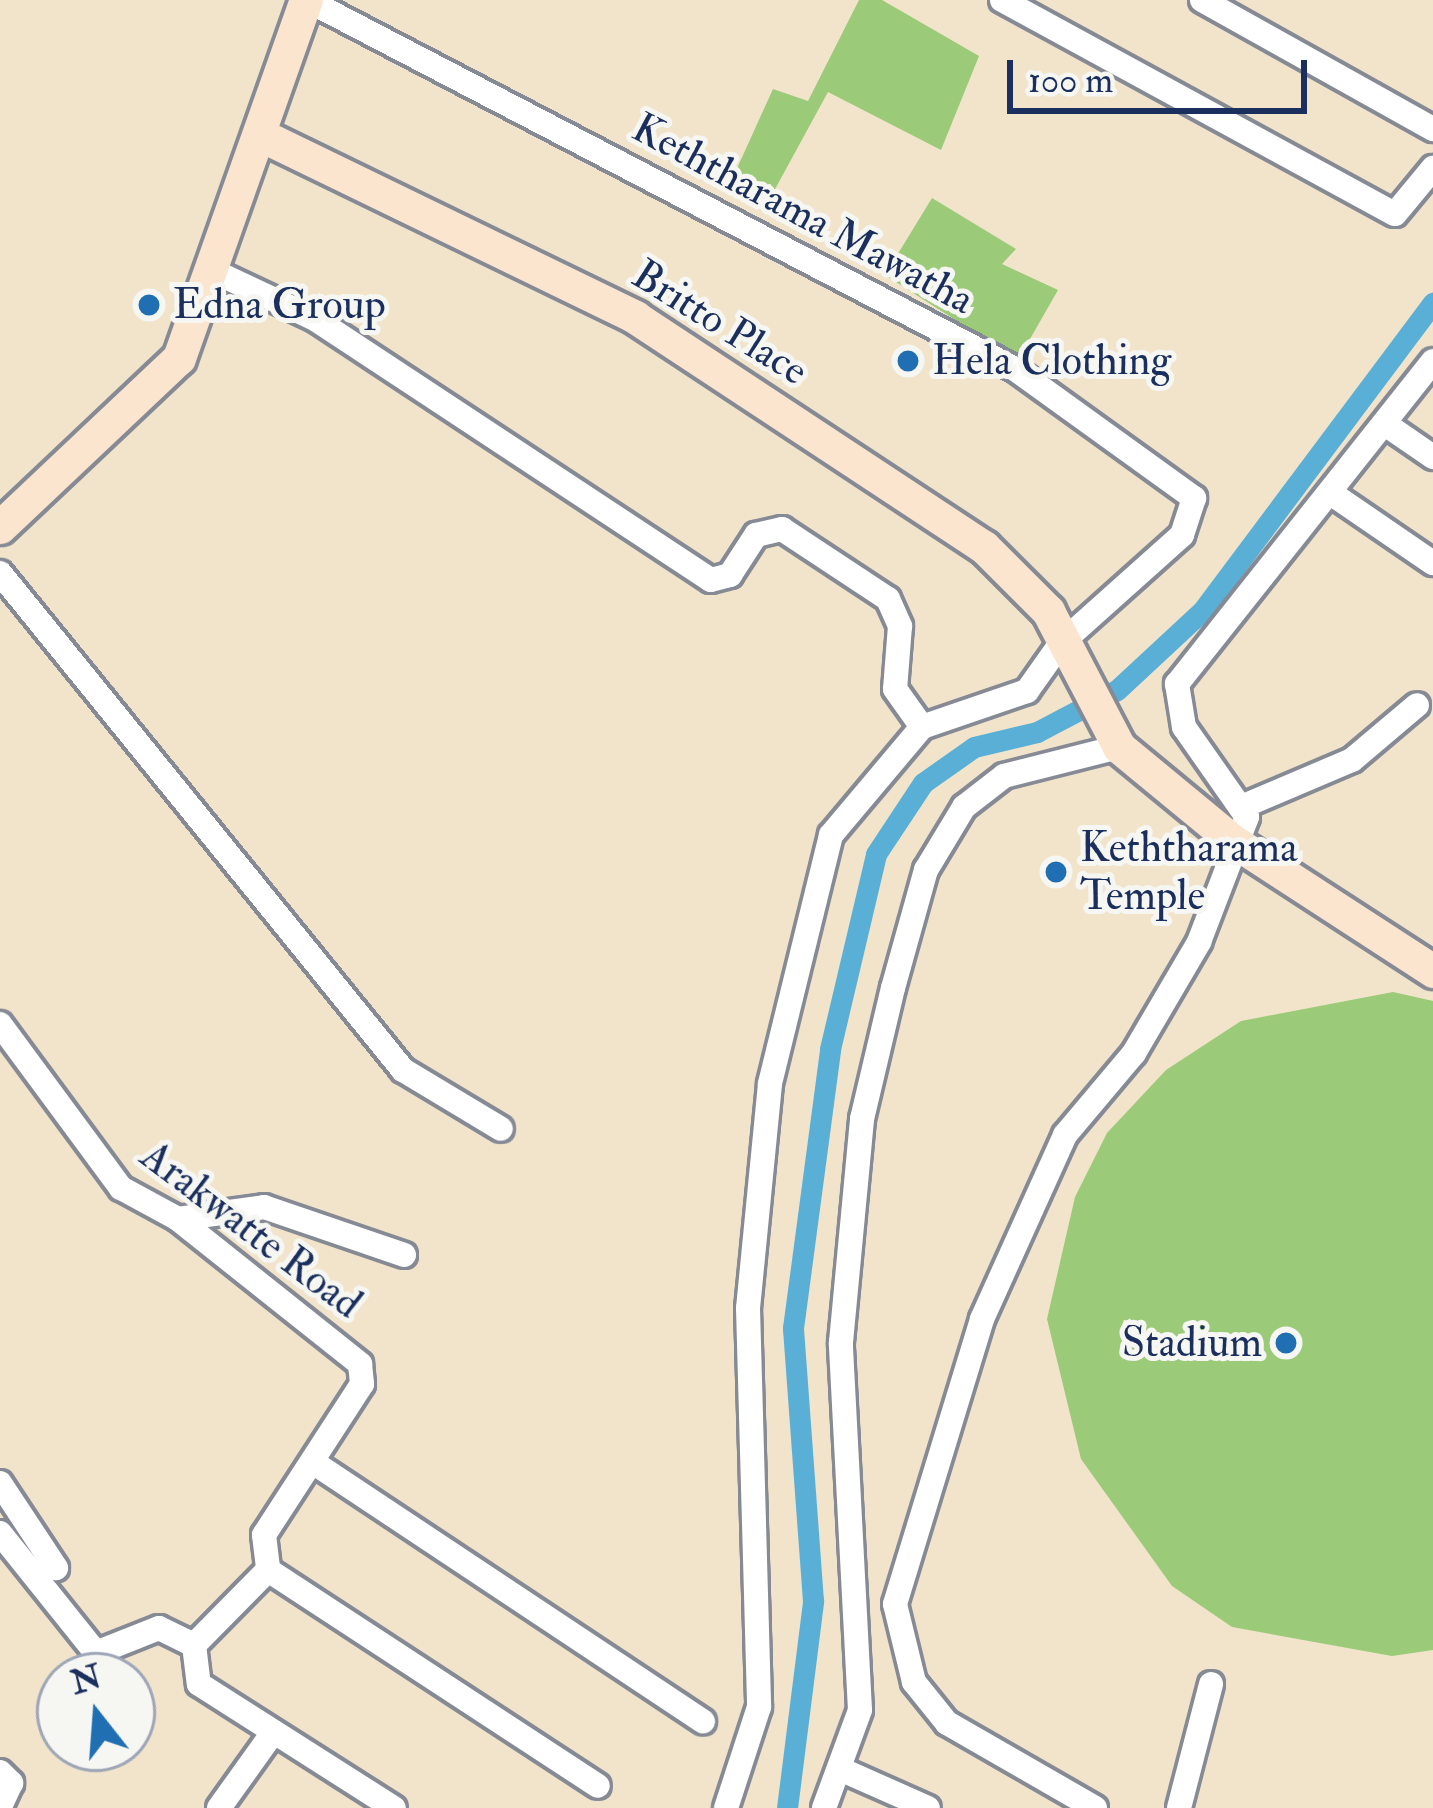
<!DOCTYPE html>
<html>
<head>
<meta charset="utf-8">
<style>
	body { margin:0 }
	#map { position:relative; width:1433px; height:1808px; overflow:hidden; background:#f1e4cb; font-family:"IM FELL Double Pica",serif }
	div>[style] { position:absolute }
	.green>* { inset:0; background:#9bca79 }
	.canal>* { height:21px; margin:-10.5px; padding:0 10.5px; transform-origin:10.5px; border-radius:10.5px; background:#5aafd6 }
	.roads { filter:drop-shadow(3px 0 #868a94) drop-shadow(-3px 0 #868a94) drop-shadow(0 3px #868a94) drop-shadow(0 -3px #868a94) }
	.street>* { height:24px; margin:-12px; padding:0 12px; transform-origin:12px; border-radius:12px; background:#fff }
	.secondary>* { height:33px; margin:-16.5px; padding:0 16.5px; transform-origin:16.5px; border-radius:16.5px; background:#fce5cf }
	.dots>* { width:33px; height:33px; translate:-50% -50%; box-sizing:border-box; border:6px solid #f6f6f2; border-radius:50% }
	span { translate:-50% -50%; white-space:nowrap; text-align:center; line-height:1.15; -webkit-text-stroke:10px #f6f6f2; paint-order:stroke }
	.street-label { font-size:42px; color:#1b2f5e }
	.poi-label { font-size:42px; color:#1b2f5e }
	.left { translate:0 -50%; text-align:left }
	.right { translate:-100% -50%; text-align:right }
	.north { position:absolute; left:36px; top:1652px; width:120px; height:120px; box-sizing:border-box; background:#f6f6f2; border:3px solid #9ea6b7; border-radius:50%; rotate:343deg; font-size:33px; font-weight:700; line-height:48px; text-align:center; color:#1b2f5e }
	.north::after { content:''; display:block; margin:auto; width:42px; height:54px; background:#1f6fb2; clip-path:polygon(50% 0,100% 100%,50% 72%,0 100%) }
	.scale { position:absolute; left:1007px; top:60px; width:300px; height:54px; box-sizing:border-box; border:6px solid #1b2f5e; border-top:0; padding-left:15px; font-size:36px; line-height:42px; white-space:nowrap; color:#1b2f5e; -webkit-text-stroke:9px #f6f6f2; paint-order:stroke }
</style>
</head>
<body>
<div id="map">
	<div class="green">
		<i style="clip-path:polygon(859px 0,882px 0,979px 56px,941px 150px,828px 92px,768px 202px,734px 175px,773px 89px,808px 101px)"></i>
		<i style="clip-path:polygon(932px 198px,1016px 249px,1002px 264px,1058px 290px,1018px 360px,885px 275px)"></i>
		<i style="clip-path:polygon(1393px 992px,1433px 1001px,1433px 1650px,1392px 1656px,1232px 1627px,1172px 1586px,1081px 1459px,1047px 1319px,1075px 1197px,1107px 1133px,1166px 1070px,1241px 1021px)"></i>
	</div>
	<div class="canal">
		<i style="left:787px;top:1808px;width:209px;rotate:-82.8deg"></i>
		<i style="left:813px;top:1601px;width:274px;rotate:-94.2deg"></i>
		<i style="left:793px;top:1328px;width:281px;rotate:-82.4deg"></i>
		<i style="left:830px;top:1049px;width:200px;rotate:-76.7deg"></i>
		<i style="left:876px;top:854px;width:85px;rotate:-56.5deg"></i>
		<i style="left:923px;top:783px;width:62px;rotate:-35.2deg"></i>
		<i style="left:974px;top:747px;width:65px;rotate:-13.4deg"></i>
		<i style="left:1037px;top:732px;width:90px;rotate:-27.7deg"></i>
		<i style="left:1117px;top:690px;width:117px;rotate:-42.9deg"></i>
		<i style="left:1203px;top:610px;width:384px;rotate:-53.2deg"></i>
	</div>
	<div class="roads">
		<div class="street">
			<i style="left:307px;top:0;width:798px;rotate:27.53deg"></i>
			<i style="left:1015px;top:369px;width:221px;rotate:35.8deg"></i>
			<i style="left:1194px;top:498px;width:39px;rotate:108deg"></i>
			<i style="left:1182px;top:535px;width:162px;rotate:138.2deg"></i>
			<i style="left:1061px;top:643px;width:59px;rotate:125.3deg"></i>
			<i style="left:1027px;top:691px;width:111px;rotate:161.1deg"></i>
			<i style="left:922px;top:727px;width:141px;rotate:130.1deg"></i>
			<i style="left:831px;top:835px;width:256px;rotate:103.8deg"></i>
			<i style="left:770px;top:1084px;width:225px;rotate:95.6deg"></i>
			<i style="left:748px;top:1308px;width:399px;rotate:88.4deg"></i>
			<i style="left:759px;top:1707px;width:106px;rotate:108.1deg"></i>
			<i style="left:1002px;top:0;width:447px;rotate:28.6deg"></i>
			<i style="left:1395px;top:214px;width:60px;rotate:-50.4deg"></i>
			<i style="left:1202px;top:0;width:265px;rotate:29.2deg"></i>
			<i style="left:211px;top:270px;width:115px;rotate:25.2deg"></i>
			<i style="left:315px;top:319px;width:474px;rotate:33.4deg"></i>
			<i style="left:711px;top:580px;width:20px;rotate:-15deg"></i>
			<i style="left:730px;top:575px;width:48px;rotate:-57deg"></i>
			<i style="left:756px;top:535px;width:27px;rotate:-13deg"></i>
			<i style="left:782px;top:529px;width:127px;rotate:33.4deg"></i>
			<i style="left:888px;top:599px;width:30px;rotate:66deg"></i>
			<i style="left:900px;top:626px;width:63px;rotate:94.5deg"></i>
			<i style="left:895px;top:689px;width:47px;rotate:54.6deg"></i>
			<i style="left:1388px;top:426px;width:55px;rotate:34.6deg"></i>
			<i style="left:1335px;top:496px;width:119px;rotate:34.4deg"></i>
			<i style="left:0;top:573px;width:640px;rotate:50.96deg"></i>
			<i style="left:403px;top:1070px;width:114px;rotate:31deg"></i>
			<i style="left:1246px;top:805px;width:115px;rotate:-23deg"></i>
			<i style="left:1352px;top:760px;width:85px;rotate:-40.2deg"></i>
			<i style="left:0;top:1024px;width:204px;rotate:53.6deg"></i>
			<i style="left:121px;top:1188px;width:65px;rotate:28.5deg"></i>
			<i style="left:178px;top:1219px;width:233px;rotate:38.5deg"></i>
			<i style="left:360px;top:1364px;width:20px;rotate:84deg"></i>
			<i style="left:362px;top:1384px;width:180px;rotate:123deg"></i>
			<i style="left:264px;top:1535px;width:35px;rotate:83deg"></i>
			<i style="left:178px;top:1219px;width:87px;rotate:-7.9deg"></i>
			<i style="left:264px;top:1207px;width:148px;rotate:18.9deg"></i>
			<i style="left:314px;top:1463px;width:467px;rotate:33.6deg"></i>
			<i style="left:0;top:1483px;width:102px;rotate:56.6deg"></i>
			<i style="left:0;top:1533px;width:154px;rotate:51.3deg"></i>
			<i style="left:96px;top:1653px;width:68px;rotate:-21.6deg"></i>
			<i style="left:159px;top:1628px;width:39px;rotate:26deg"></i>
			<i style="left:194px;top:1645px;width:105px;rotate:-45.4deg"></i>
			<i style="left:268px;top:1570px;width:394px;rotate:33.2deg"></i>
			<i style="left:194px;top:1645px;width:39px;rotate:83deg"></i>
			<i style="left:199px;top:1684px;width:231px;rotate:32.5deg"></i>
			<i style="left:840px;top:1769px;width:96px;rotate:23.9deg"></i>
			<i style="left:0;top:1772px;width:16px;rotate:45deg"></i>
			<i style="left:11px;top:1783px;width:26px;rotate:115deg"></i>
			<i style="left:219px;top:1808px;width:91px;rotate:-54.4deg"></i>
			<i style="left:824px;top:1808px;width:104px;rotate:-69.8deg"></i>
			<i style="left:860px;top:1710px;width:368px;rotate:-93deg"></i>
			<i style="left:841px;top:1342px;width:224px;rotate:-84.6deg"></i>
			<i style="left:862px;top:1119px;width:135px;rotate:-76.7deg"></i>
			<i style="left:893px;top:988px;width:123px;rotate:-74.4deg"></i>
			<i style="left:926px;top:870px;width:74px;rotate:-58.9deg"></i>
			<i style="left:964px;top:807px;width:51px;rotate:-37.8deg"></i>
			<i style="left:1004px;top:776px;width:119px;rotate:-14.2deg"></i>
			<i style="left:1095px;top:1808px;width:171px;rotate:-150.1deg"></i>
			<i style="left:947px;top:1723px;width:53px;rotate:-128.8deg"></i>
			<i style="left:914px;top:1682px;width:80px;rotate:-103.7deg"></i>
			<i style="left:895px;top:1604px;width:298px;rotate:-73deg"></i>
			<i style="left:982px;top:1319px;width:202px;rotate:-65.7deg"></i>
			<i style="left:1065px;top:1135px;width:107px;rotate:-49.9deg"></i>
			<i style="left:1134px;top:1053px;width:129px;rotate:-59.6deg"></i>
			<i style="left:1199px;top:942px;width:134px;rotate:-69deg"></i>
			<i style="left:1247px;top:817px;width:110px;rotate:-125deg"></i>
			<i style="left:1184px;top:727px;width:44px;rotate:-99.2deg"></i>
			<i style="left:1177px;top:684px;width:412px;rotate:-51.6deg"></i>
			<i style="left:1179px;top:1808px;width:128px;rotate:-75.5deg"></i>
		</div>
		<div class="secondary">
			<i style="left:263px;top:136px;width:414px;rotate:25.9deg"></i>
			<i style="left:635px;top:317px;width:418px;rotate:33.4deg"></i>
			<i style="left:984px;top:547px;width:91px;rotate:45deg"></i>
			<i style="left:1048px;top:611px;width:153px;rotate:62.4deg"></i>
			<i style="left:1119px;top:747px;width:148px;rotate:39.5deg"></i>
			<i style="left:1233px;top:841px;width:239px;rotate:33deg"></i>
			<i style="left:0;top:527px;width:246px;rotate:-43.4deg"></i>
			<i style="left:179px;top:358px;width:380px;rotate:-70.5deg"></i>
		</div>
	</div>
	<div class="dots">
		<i style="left:149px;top:305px;background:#1f6fb2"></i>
		<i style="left:908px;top:361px;background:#1f6fb2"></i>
		<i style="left:1056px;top:872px;background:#1f6fb2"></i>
		<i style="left:1286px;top:1343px;background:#1f6fb2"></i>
	</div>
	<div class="street-label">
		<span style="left:803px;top:214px;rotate:28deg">Keththarama Mawatha</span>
		<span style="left:720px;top:323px;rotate:32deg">Britto Place</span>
		<span style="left:251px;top:1230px;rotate:37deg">Arakwatte Road</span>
	</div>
	<div class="poi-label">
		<span class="left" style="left:173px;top:305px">Edna Group</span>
		<span class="left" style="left:932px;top:361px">Hela Clothing</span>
		<span class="left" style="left:1080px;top:872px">Keththarama<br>Temple</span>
		<span class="right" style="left:1262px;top:1343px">Stadium</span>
	</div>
	<div class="north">N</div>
	<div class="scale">100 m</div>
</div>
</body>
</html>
